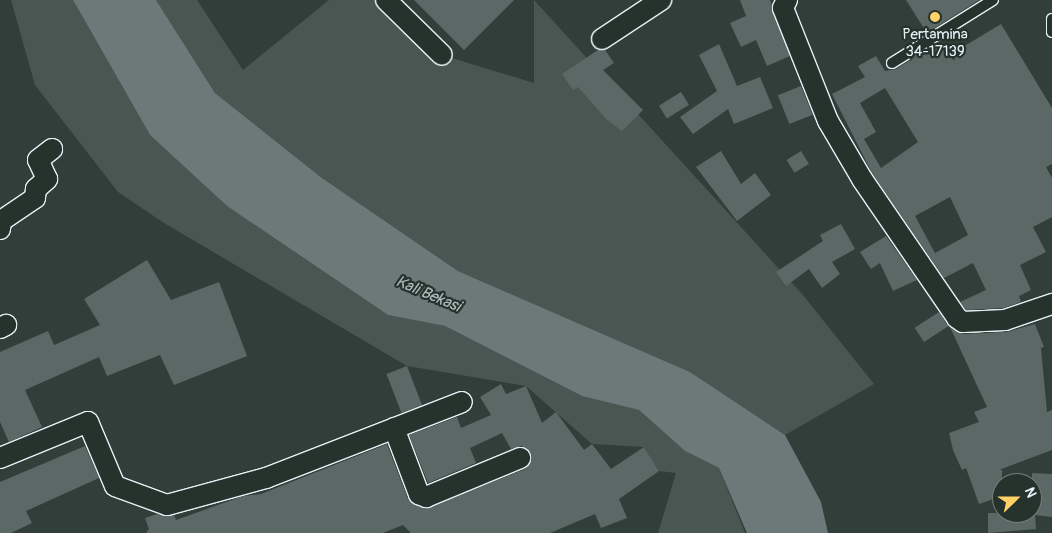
<!DOCTYPE html>
<html>
<head>
<meta charset="utf-8">
<style>
	body { margin:0 }
	#map { position:relative; width:1052px; height:533px; overflow:hidden; background:#323e39; font-family:Pangolin,sans-serif }
	div>[style] { position:absolute }
	.green>* { inset:0; background:#495651 }
	.water>* { inset:0; background:#6d7978 }
	.building>* { inset:0; background:#5c6865; transform-origin:0 0 }
	.roads { filter:drop-shadow(1px 0 #e8f1f8) drop-shadow(-1px 0 #e8f1f8) drop-shadow(0 1px #e8f1f8) drop-shadow(0 -1px #e8f1f8) }
	.lane>* { height:10px; margin:-5px; padding:0 5px; transform-origin:5px; border-radius:5px; background:#26332d }
	.street>* { height:20px; margin:-10px; padding:0 10px; transform-origin:10px; border-radius:10px; background:#26332d }
	.dots>* { width:14px; height:14px; translate:-50% -50%; box-sizing:border-box; border:2px solid #26332d; border-radius:50% }
	span { translate:-50% -50%; white-space:nowrap; text-align:center; line-height:1.15; -webkit-text-stroke:4.5px #26332d; paint-order:stroke }
	.poi-label { font-size:15px; color:#e8f1f8 }
	.water-label { font-size:16px; color:#b1bbbe; font-style:italic }
	.north { position:absolute; left:992px; top:473px; width:50px; height:50px; box-sizing:border-box; background:#26332d; border:1px solid #747f7e; border-radius:50%; rotate:68deg; font-size:14px; font-weight:700; line-height:20px; text-align:center; color:#e8f1f8 }
	.north::after { content:''; display:block; margin:auto; width:18px; height:22px; background:#ffd166; clip-path:polygon(50% 0,100% 100%,50% 72%,0 100%) }
</style>
</head>
<body>
<div id="map">
	<div class="green">
		<i style="clip-path:polygon(11px 0,73px 0,150px 135px,227px 206px,388px 315px,445px 326px,582px 396px,639px 410px,685px 451px,719px 468px,745px 533px,658px 533px,676px 473px,659px 471px,644px 447px,592px 444px,526px 386px,407px 366px,164px 223px,118px 192px,35px 85px)"></i>
		<i style="clip-path:polygon(156px 0,197px 0,243px 70px,329px 0,386px 0,442px 55px,534px 83px,534px 0,803px 295px,874px 384px,785px 435px,690px 372px,458px 271px,322px 178px,215px 93px)"></i>
	</div>
	<div class="water">
		<i style="clip-path:polygon(73px 0,156px 0,215px 93px,322px 178px,458px 271px,690px 372px,785px 435px,821px 502px,828px 533px,747px 533px,719px 468px,685px 451px,639px 410px,582px 396px,445px 326px,388px 315px,227px 206px,150px 135px)"></i>
	</div>
	<div class="building">
		<i style="clip-path:polygon(414px 0,514px 0,464px 50px)"></i>
		<i style="clip-path:polygon(740px 0,770px 0,790px 56px,767px 66px,756px 40px,741px 47px,730px 23px,746px 16px)"></i>
		<i style="clip-path:polygon(906px 0,979px 0,927px 33px)"></i>
		<i style="clip-path:polygon(evenodd,1001px 24px,1052px 108px,1052px 164px,1046px 167px,1052px 178px,1052px 217px,1033px 227px,1046px 252px,1020px 265px,1031px 290px,1019px 296px,1021px 302px,1003px 308px,966px 310px,960px 302px,986px 290px,973px 263px,944px 278px,872px 173px,832px 94px,865px 77px,858px 66px,876px 56px,885px 71px,896px 69px,939px 42px,948px 56px,1001px 24px,885px 88px,918px 142px,881px 168px,864px 139px,876px 132px,860px 103px,885px 88px,1001px 24px,950px 197px,968px 235px,935px 253px,915px 216px,950px 197px)"></i>
		<i style="clip-path:polygon(719px 44px,737px 86px,760px 77px,773px 108px,734px 124px,728px 109px,693px 134px,680px 117px,717px 91px,699px 55px)"></i>
		<i style="clip-path:polygon(598px 50px,605px 50px,614px 63px,603px 70px,643px 110px,622px 131px,606px 119px,578px 87px,573px 90px,562px 74px)"></i>
		<i style="left:801px;top:86px;width:31px;height:25px;rotate:68deg"></i>
		<i style="left:681px;top:92px;width:15px;height:26px;rotate:58deg"></i>
		<i style="clip-path:polygon(721px 151px,741px 184px,755px 173px,771px 195px,737px 221px,696px 167px)"></i>
		<i style="left:801px;top:151px;width:15px;height:17px;rotate:58deg"></i>
		<i style="clip-path:polygon(841px 224px,855px 249px,832px 262px,840px 274px,822px 288px,809px 269px,786px 286px,776px 272px,823px 241px,820px 235px)"></i>
		<i style="clip-path:polygon(886px 236px,917px 280px,893px 291px,880px 263px,871px 269px,860px 252px)"></i>
		<i style="clip-path:polygon(147px 260px,171px 300px,219px 282px,247px 356px,174px 385px,160px 355px,107px 376px,99px 357px,25px 390px,42px 427px,9px 442px,0 422px,0 352px,48px 331px,54px 345px,100px 325px,84px 299px)"></i>
		<i style="left:939px;top:312px;width:17px;height:29px;rotate:57deg"></i>
		<i style="clip-path:polygon(1035px 324px,1044px 347px,1041px 348px,1047px 412px,1052px 410px,1052px 450px,999px 470px,1002px 470px,1002px 496px,979px 504px,966px 468px,962px 470px,953px 450px,949px 433px,979px 422px,974px 412px,987px 407px,950px 327px,964px 334px,1006px 332px)"></i>
		<i style="left:407px;top:366px;width:42px;height:22px;rotate:69deg"></i>
		<i style="clip-path:polygon(501px 384px,506px 394px,526px 386px,542px 423px,556px 412px,584px 450px,592px 444px,611px 469px,644px 447px,659px 471px,619px 499px,627px 518px,601px 528px,595px 514px,550px 533px,411px 533px,403px 525px,383px 533px,146px 533px,149px 529px,145px 518px,157px 514px,174px 515px,176px 520px,243px 496px,261px 494px,387px 444px,408px 499px,426px 509px,525px 469px,532px 460px,531px 453px,522px 446px,511px 449px,502px 433px,470px 448px,476px 463px,428px 483px,409px 435px,457px 417px,461px 428px,491px 415px,480px 397px)"></i>
		<i style="clip-path:polygon(85px 446px,99px 478px,26px 511px,32px 523px,11px 533px,0 533px,0 482px)"></i>
		<i style="clip-path:polygon(1032px 473px,1052px 474px,1052px 517px,1035px 515px,1036px 529px,988px 533px,988px 513px,1032px 513px)"></i>
	</div>
	<div class="roads">
		<div class="lane">
			<i style="left:1052px;top:19px;width:13px;rotate:90deg"></i>
			<i style="left:892px;top:63px;width:119px;rotate:-32deg"></i>
		</div>
		<div class="street">
			<i style="left:386px;top:0;width:78px;rotate:44.5deg"></i>
			<i style="left:787px;top:0;width:9px;rotate:117deg"></i>
			<i style="left:783px;top:8px;width:122px;rotate:68.3deg"></i>
			<i style="left:828px;top:121px;width:67px;rotate:59.6deg"></i>
			<i style="left:862px;top:179px;width:168px;rotate:55.6deg"></i>
			<i style="left:957px;top:318px;width:7px;rotate:34deg"></i>
			<i style="left:963px;top:322px;width:42px;rotate:-2.7deg"></i>
			<i style="left:1005px;top:320px;width:50px;rotate:-18.8deg"></i>
			<i style="left:602px;top:39px;width:71px;rotate:-33.5deg"></i>
			<i style="left:0;top:229px;width:8px;rotate:-83deg"></i>
			<i style="left:1px;top:221px;width:41px;rotate:-34.1deg"></i>
			<i style="left:35px;top:198px;width:9px;rotate:-84deg"></i>
			<i style="left:36px;top:189px;width:15px;rotate:-42deg"></i>
			<i style="left:47px;top:179px;width:21px;rotate:-115deg"></i>
			<i style="left:38px;top:160px;width:18px;rotate:-38deg"></i>
			<i style="left:0;top:328px;width:7px;rotate:-27deg"></i>
			<i style="left:394px;top:428px;width:71px;rotate:69.3deg"></i>
			<i style="left:419px;top:494px;width:8px;rotate:23deg"></i>
			<i style="left:426px;top:497px;width:102px;rotate:-22.5deg"></i>
			<i style="left:0;top:458px;width:95px;rotate:-22.2deg"></i>
			<i style="left:88px;top:422px;width:69px;rotate:67.1deg"></i>
			<i style="left:115px;top:486px;width:55px;rotate:20.1deg"></i>
			<i style="left:167px;top:505px;width:103px;rotate:-15.3deg"></i>
			<i style="left:266px;top:478px;width:210px;rotate:-21.2deg"></i>
		</div>
	</div>
	<div class="dots">
		<i style="left:935px;top:17px;background:#ffd166"></i>
	</div>
	<div class="poi-label">
		<span style="left:935px;top:43px">Pertamina<br>34-17139</span>
	</div>
	<div class="water-label">
		<span style="left:428px;top:294px;rotate:23deg">Kali Bekasi</span>
	</div>
	<div class="north">N</div>
</div>
</body>
</html>
